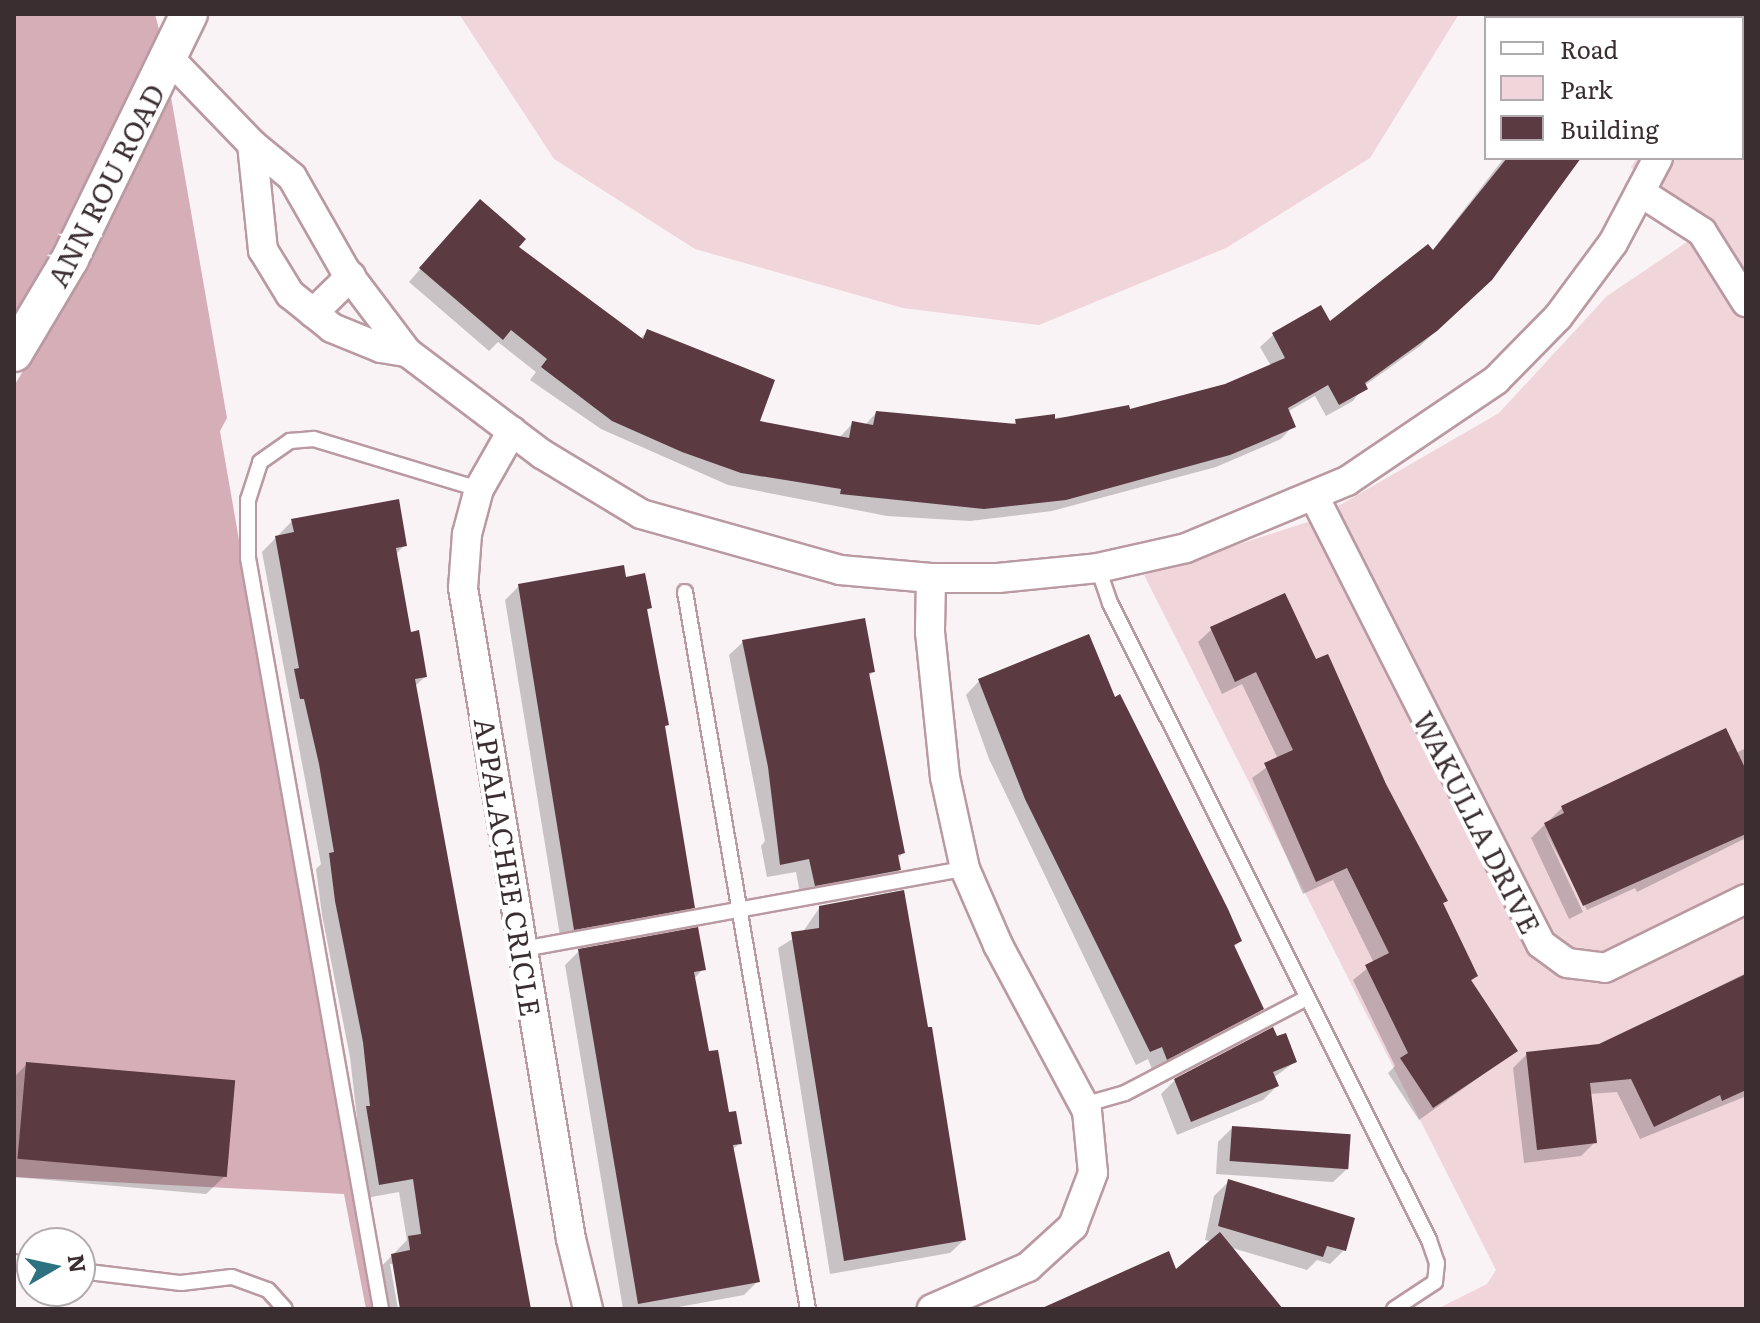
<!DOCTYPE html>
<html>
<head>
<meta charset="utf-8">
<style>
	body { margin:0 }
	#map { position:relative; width:1760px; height:1323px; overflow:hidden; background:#faf3f5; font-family:Literata,serif }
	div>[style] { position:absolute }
	.green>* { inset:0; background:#f0d5db }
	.forest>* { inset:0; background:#d6aeb7 }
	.shadow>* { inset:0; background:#0003 }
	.building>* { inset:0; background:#5b3a42; transform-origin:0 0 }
	.roads { filter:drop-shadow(2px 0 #ba9aa1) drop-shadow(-2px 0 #ba9aa1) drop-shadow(0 2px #ba9aa1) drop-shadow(0 -2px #ba9aa1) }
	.service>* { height:14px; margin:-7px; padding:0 7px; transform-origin:7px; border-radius:7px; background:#fff }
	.minor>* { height:28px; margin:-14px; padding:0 14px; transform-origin:14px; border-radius:14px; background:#fff }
	.tertiary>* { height:36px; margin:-18px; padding:0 18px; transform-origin:18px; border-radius:18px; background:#fff }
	span { translate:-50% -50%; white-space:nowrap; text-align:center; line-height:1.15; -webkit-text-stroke:8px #fff; paint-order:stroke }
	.street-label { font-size:28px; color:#3b2e31 }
	.frame { position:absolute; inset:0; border:16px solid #3b2e31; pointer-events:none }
	.legend { position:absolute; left:1484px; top:16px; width:260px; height:144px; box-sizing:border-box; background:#fff; border:2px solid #b1abad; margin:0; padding:10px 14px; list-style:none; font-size:24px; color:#3b2e31 }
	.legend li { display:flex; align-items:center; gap:16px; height:40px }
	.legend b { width:40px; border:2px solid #b1abad }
	.north { position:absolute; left:16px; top:1227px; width:80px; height:80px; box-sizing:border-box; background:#fff; border:2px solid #b1abad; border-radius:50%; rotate:81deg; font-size:22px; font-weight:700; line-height:32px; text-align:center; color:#3b2e31 }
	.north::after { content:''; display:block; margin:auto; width:28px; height:36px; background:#2c7280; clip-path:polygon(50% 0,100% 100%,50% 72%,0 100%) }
</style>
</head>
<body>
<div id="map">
	<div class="green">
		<i style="clip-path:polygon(459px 14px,1459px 14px,1370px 158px,1226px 248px,1039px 325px,903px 308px,695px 249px,554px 159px)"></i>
		<i style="clip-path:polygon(1728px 14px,1746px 14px,1746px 1309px,1437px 1309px,1487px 1284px,1496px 1270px,1144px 575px,1314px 520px,1499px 413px,1607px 296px,1696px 236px,1631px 167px,1637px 158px,1742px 158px,1742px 18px,1724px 18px)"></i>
	</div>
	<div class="forest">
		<i style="clip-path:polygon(14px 14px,155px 14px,161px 37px,54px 252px,14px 319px)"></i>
		<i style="clip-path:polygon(171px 97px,227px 418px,220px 431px,373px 1309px,366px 1309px,344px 1194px,14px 1177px,14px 386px,86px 266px)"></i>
	</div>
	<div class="shadow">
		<i style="clip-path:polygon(1538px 14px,1646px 14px,1534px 18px)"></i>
		<i style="clip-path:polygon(1504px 158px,1579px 158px,1491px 279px,1420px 346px,1364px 386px,1353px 401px,1326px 416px,1315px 396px,1287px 412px,1293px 426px,1281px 439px,1216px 467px,1052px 511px,970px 521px,887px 516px,728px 485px,601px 429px,530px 380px,536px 372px,498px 342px,489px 351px,409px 282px,468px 214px,640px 339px,648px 331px,757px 423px,839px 438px,852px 424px,864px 426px,876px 413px,1011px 426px,1016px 421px,1128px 412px,1226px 386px,1271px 366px,1260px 347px,1273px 335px,1329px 324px,1432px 251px)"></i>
		<i style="clip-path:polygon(292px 521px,405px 545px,395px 555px,409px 634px,425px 677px,414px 687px,529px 1309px,402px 1309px,394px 1264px,390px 1264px,398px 1309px,385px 1309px,378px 1270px,407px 1240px,399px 1192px,366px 1198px,353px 1122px,357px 1118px,350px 1057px,322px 915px,316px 869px,321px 864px,262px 552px)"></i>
		<i style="clip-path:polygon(624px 579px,650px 608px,645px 612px,693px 907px,679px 921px,561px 942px,505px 600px,519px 586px)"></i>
		<i style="clip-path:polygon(1212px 629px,1315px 662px,1476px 976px,1470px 982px,1516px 1051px,1419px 1120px,1388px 1073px,1395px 1066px,1353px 980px,1374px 963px,1333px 880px,1303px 894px,1252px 778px,1278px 759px,1242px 684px,1222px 694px,1198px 642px)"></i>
		<i style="clip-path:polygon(743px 642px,873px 672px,868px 677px,903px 853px,897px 859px,899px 870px,885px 884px,801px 899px,796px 872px,767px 877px,761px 846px,765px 841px,729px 655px)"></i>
		<i style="clip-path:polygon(979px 681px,1114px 700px,1240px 941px,1233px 948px,1262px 1009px,1248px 1023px,1153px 1072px,1148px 1059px,1136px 1065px,989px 759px,966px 695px)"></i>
		<i style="clip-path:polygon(1725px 731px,1736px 753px,1746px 748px,1746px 838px,1637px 892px,1635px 888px,1587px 910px,1543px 827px,1583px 912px,1569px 919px,1531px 838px,1562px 808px)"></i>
		<i style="clip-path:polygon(820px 907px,964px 1240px,950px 1253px,830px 1274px,778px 948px,802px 933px)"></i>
		<i style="clip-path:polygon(579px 951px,703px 969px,694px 979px,708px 1054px,740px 1143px,732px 1150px,758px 1281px,744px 1295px,668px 1309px,623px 1309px,565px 965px)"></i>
		<i style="clip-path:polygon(1746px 973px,1744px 1097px,1640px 1139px,1617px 1092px,1589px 1094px,1595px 1142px,1581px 1156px,1524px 1163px,1513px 1068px,1527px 1054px,1599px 1046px)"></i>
		<i style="clip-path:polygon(1295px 1062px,1273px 1078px,1277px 1086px,1263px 1100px,1177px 1135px,1161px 1094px,1175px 1080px)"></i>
		<i style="clip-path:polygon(27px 1064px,225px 1176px,206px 1194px,14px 1177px,14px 1077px)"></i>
		<i style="clip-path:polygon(1232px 1128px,1347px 1169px,1333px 1182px,1216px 1174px,1218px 1142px)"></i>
		<i style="clip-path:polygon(1228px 1182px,1344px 1250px,1330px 1264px,1317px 1260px,1307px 1270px,1229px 1247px,1281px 1309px,1061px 1309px,1175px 1272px,1211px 1242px,1205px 1240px,1214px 1196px)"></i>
	</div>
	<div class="building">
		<i style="clip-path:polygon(1507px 158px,1581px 158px,1492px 280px,1437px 331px,1365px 383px,1368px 389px,1339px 405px,1328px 385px,1288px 408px,1296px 427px,1230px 455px,1066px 500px,984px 509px,840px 494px,841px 489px,741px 473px,682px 452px,612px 421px,541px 367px,547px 359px,511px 330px,503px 340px,419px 268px,480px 199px,526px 239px,519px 247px,643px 339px,647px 329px,775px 380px,760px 421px,849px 438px,852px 421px,873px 425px,876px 411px,1016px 424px,1015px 419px,1055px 414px,1055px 419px,1129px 405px,1130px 409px,1225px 384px,1285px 358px,1272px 333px,1321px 305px,1330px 321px,1428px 244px,1433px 250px)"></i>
		<i style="clip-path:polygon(399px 499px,407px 546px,396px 548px,411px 632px,419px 630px,427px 677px,415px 679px,531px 1309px,400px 1309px,391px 1254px,410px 1250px,408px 1236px,421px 1234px,413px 1179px,379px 1185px,366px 1106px,370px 1106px,363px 1042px,335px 901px,329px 853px,334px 852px,319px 764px,304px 699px,300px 699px,294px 669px,299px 668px,275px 536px,294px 532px,291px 519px)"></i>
		<i style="clip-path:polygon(624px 565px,626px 577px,645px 573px,652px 608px,647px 609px,669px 725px,665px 726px,695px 908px,574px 930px,518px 584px)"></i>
		<i style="clip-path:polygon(1285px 593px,1316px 659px,1328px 654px,1386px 784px,1448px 901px,1443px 903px,1478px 976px,1471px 980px,1518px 1051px,1433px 1108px,1400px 1058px,1408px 1053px,1365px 965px,1389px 953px,1347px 868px,1316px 882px,1264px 763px,1293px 750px,1256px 672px,1235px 682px,1210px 627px)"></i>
		<i style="clip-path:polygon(865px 618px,875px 672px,869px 673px,905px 853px,898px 855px,901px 870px,815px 886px,809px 859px,780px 865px,768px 767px,742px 640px)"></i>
		<i style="clip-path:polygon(1089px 634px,1115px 697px,1120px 694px,1228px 909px,1242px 941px,1234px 945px,1264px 1009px,1167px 1060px,1162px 1047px,1150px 1052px,1025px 799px,978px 679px)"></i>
		<i style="clip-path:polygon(1726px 728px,1746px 770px,1746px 834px,1583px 906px,1544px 823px,1564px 813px,1561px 806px)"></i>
		<i style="clip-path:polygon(904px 890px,928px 1027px,932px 1027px,966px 1240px,844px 1261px,791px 932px,819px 928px,819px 906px)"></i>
		<i style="clip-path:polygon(698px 927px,706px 970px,694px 972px,709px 1051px,718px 1050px,729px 1112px,736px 1111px,742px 1144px,733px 1145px,760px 1282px,638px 1304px,578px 949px)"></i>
		<i style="clip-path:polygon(1746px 974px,1746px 1090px,1722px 1101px,1720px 1095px,1654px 1127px,1631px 1079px,1590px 1083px,1597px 1143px,1537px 1150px,1526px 1052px,1599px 1044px)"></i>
		<i style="clip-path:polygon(1273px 1027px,1277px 1036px,1286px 1033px,1297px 1062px,1273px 1072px,1279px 1086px,1191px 1122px,1174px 1079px)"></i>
		<i style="left:26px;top:1062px;width:210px;height:97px;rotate:5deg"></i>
		<i style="left:1232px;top:1126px;width:119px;height:35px;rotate:4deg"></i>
		<i style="clip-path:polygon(1228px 1179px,1355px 1218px,1346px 1251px,1327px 1246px,1323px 1257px,1218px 1226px)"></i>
		<i style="clip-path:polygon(1220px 1232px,1283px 1309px,1040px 1309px,1169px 1251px,1176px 1269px)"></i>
	</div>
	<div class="roads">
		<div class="service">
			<i style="left:1098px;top:568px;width:37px;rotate:71deg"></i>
			<i style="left:1110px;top:603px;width:712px;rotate:63.4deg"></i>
			<i style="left:1429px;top:1240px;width:24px;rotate:71deg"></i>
			<i style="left:1437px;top:1263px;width:19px;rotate:96deg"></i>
			<i style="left:1435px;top:1282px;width:49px;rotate:146.6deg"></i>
			<i style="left:685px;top:592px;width:727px;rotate:80.27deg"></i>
			<i style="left:523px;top:949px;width:449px;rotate:-10.3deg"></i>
			<i style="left:1083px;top:1105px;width:44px;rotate:-15.9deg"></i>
			<i style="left:1125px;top:1093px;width:205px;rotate:-27.6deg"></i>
			<i style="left:14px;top:1262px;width:18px;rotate:9deg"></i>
			<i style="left:80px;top:1271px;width:102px;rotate:6.8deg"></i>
			<i style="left:181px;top:1283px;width:51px;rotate:-6.7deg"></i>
			<i style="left:232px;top:1277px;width:38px;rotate:20deg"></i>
			<i style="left:268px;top:1290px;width:25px;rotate:48deg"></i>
			<i style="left:381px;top:1309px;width:763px;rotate:-100.04deg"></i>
			<i style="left:248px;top:558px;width:58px;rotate:-90deg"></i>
			<i style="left:248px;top:500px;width:40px;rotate:-72deg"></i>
			<i style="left:260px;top:462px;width:37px;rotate:-35deg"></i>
			<i style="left:290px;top:441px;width:24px;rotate:-5deg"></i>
			<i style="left:314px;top:439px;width:172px;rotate:16.9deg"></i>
		</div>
		<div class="minor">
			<i style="left:1717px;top:18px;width:5px;rotate:-53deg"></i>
			<i style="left:171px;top:60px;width:117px;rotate:46deg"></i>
			<i style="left:252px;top:144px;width:52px;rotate:39.5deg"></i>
			<i style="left:292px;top:177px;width:107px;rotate:60.3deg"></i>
			<i style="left:345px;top:270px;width:103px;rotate:52.9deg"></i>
			<i style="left:407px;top:352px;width:169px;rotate:37.1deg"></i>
			<i style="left:542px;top:454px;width:116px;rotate:31.2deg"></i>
			<i style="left:641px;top:514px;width:207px;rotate:15.7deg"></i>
			<i style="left:840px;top:570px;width:91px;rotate:5deg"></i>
			<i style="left:931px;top:578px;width:67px"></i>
			<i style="left:998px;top:578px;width:100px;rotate:-5.7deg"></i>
			<i style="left:1098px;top:568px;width:90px;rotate:-12.8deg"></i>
			<i style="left:1186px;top:548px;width:174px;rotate:-22.6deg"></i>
			<i style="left:1347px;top:481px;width:180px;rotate:-34.1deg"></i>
			<i style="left:1496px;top:380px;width:88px;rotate:-45.5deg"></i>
			<i style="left:1558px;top:317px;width:92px;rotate:-53.4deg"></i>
			<i style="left:1613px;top:243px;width:96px;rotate:-62.1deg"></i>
			<i style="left:252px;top:144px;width:107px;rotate:84.1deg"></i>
			<i style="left:263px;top:250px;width:52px;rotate:58.5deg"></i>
			<i style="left:290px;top:294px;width:54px;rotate:39deg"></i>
			<i style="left:332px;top:328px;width:53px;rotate:22.2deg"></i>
			<i style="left:381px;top:348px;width:26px;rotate:9deg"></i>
			<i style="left:1640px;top:192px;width:74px;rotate:32.8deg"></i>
			<i style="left:1702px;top:232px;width:83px;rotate:57.8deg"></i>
			<i style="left:313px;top:313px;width:53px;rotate:-44.2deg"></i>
			<i style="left:512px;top:431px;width:67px;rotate:119.6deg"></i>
			<i style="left:479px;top:489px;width:47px;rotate:104.9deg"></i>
			<i style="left:467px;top:534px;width:54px;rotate:94.2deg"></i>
			<i style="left:463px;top:588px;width:660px;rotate:80.58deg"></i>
			<i style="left:571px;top:1239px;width:72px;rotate:76.3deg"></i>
			<i style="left:1314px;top:496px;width:502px;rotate:63.13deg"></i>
			<i style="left:1541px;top:944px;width:32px;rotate:36deg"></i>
			<i style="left:1567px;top:963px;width:38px;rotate:7deg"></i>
			<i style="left:1605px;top:968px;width:157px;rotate:-26.1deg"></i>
			<i style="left:931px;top:578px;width:54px;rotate:91.1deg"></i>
			<i style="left:930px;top:632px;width:146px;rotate:84.1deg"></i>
			<i style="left:945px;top:777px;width:94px;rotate:77.7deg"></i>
			<i style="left:965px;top:869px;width:83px;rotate:66.5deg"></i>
			<i style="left:998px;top:945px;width:188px;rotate:61.8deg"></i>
			<i style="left:1087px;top:1111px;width:62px;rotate:84.5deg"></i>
			<i style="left:1093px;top:1173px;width:57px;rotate:110.7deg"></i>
			<i style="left:1073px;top:1226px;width:61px;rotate:137.7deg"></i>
			<i style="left:1028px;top:1267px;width:105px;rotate:156.4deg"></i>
		</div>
		<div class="tertiary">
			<i style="left:14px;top:353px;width:109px;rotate:-59.2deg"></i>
			<i style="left:70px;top:259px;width:272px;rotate:-64.1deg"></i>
		</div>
	</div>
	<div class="street-label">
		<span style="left:105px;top:185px;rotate:-63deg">ANN ROU ROAD</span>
		<span style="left:1478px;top:822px;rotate:63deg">WAKULLA DRIVE</span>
		<span style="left:509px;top:867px;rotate:81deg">APPALACHEE CRICLE</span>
	</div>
	<div class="frame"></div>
	<ul class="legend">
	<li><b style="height:10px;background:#fff"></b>Road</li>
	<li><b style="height:22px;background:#f0d5db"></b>Park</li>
	<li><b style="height:22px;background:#5b3a42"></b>Building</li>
	</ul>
	<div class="north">N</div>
</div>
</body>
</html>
